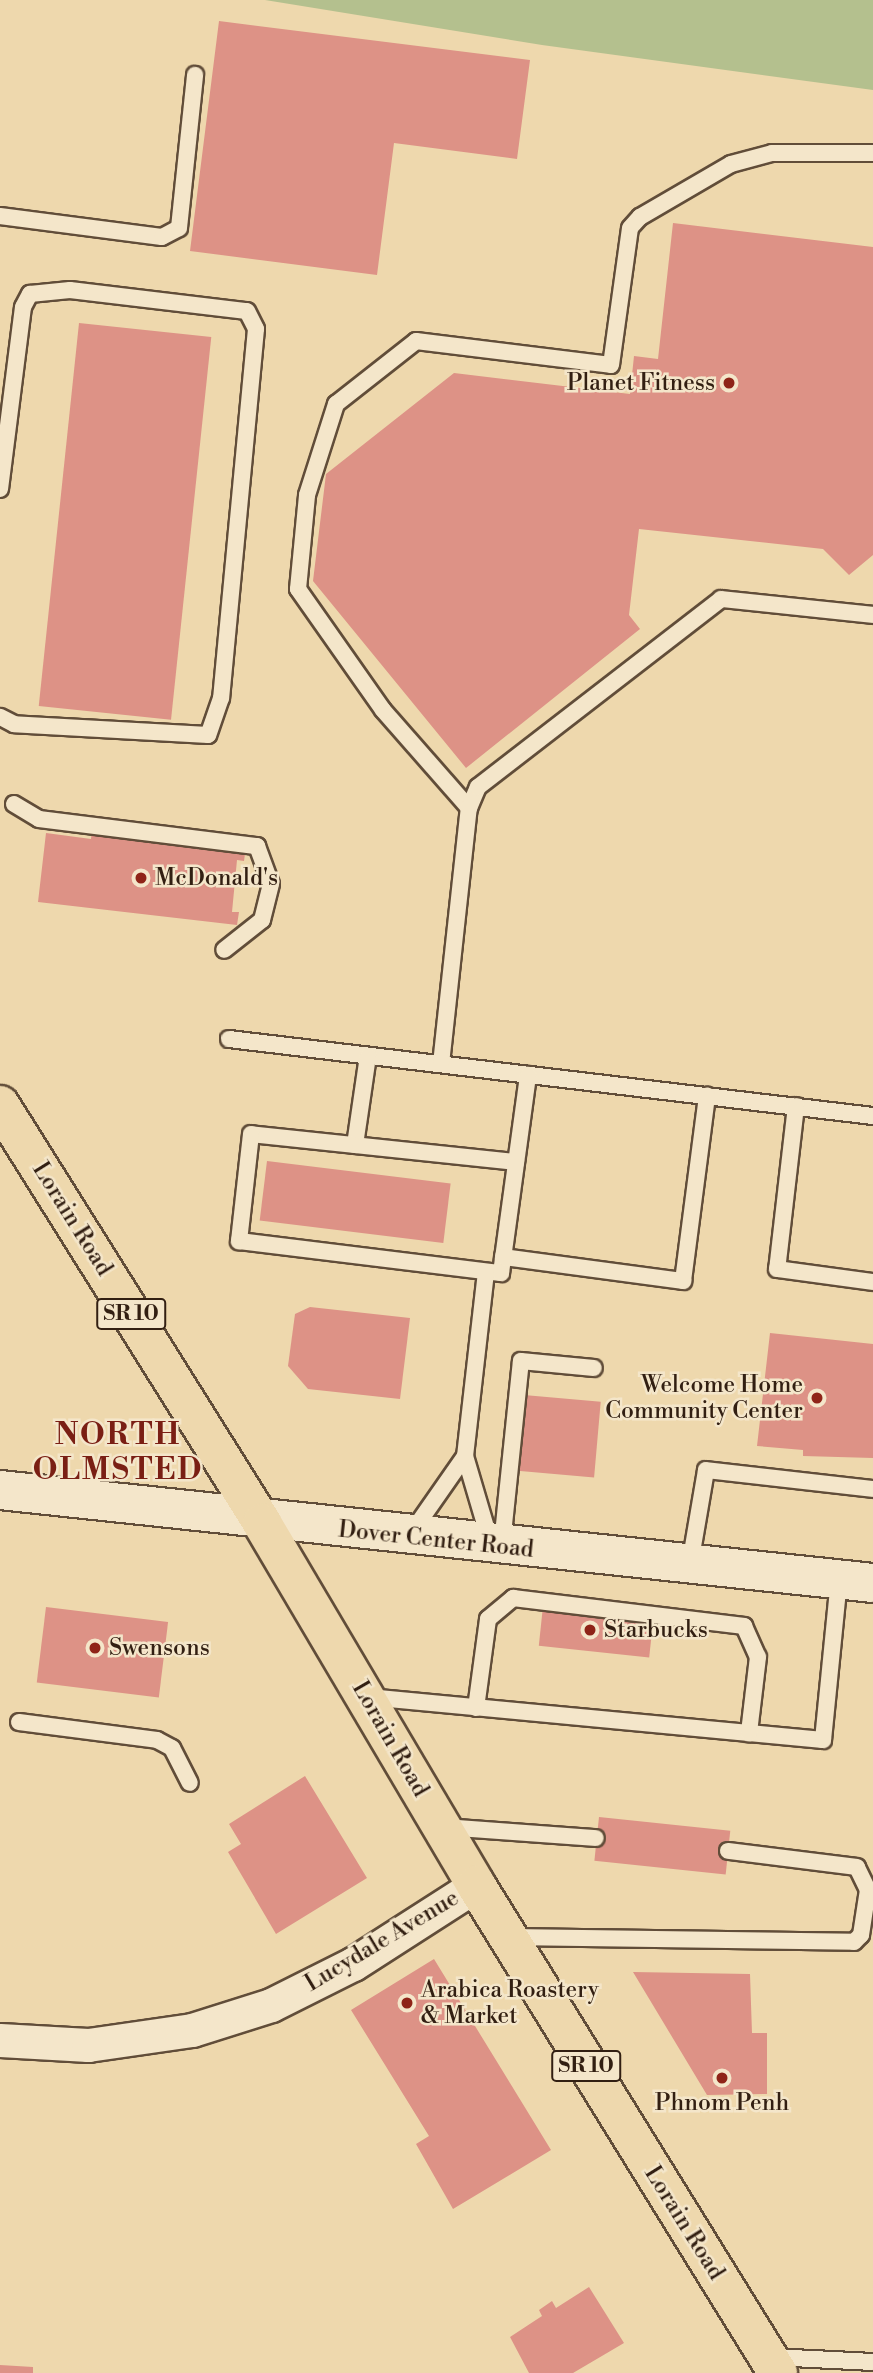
<!DOCTYPE html>
<html>
<head>
<meta charset="utf-8">
<style>
	body { margin:0 }
	#map { position:relative; width:873px; height:2373px; overflow:hidden; background:#eed8ad; font-family:"Libre Bodoni",serif }
	div>[style] { position:absolute }
	.green>* { inset:0; background:#b4c08e }
	.building>* { inset:0; background:#dd9286; transform-origin:0 0 }
	.roads { filter:drop-shadow(2px 0 #614d39) drop-shadow(-2px 0 #614d39) drop-shadow(0 2px #614d39) drop-shadow(0 -2px #614d39) }
	.lane>* { height:16px; margin:-8px; padding:0 8px; transform-origin:8px; border-radius:8px; background:#f4e6ca }
	.street>* { height:33px; margin:-16.5px; padding:0 16.5px; transform-origin:16.5px; border-radius:16.5px; background:#f4e6ca }
	.secondary>* { height:38px; margin:-19px; padding:0 19px; transform-origin:19px; border-radius:19px; background:#f4e6ca }
	.primary>* { height:38px; margin:-19px; padding:0 19px; transform-origin:19px; border-radius:19px; background:#eed8ad }
	.dots>* { width:19px; height:19px; translate:-50% -50%; box-sizing:border-box; border:4px solid #f4e6ca; border-radius:50% }
	span { translate:-50% -50%; white-space:nowrap; text-align:center; line-height:1.15; -webkit-text-stroke:5px #f4e6ca; paint-order:stroke }
	.shield-label span { padding:2px 5px; background:#f4e6ca; border:2px solid; border-radius:5px; -webkit-text-stroke-width:0 }
	.shield-label { font-size:21px; color:#321f12; font-weight:700 }
	.poi-label { font-size:23px; color:#321f12 }
	.right { translate:-100% -50%; text-align:right }
	.left { translate:0 -50%; text-align:left }
	.street-label { font-size:23px; color:#321f12 }
	.district-label { font-size:30px; color:#7a1f14; font-weight:700; letter-spacing:2px }
</style>
</head>
<body>
<div id="map">
	<div class="green">
		<i style="clip-path:polygon(265px 0,873px 0,873px 90px,542px 45px)"></i>
	</div>
	<div class="building">
		<i style="clip-path:polygon(219px 21px,530px 60px,517px 159px,394px 143px,377px 275px,190px 251px)"></i>
		<i style="clip-path:polygon(673px 223px,873px 247px,873px 555px,849px 575px,823px 549px,639px 529px,629px 615px,640px 629px,466px 768px,313px 581px,326px 474px,454px 373px,630px 394px,634px 356px,658px 359px)"></i>
		<i style="left:79px;top:323px;width:133px;height:385px;rotate:6deg"></i>
		<i style="clip-path:polygon(92px 829px,246px 847px,244px 861px,237px 860px,232px 912px,239px 912px,237px 925px,38px 902px,46px 833px,91px 839px)"></i>
		<i style="left:267px;top:1161px;width:185px;height:60px;rotate:7deg"></i>
		<i style="clip-path:polygon(310px 1307px,410px 1318px,400px 1399px,308px 1389px,288px 1366px,295px 1314px)"></i>
		<i style="clip-path:polygon(770px 1333px,873px 1344px,873px 1458px,803px 1456px,803px 1450px,757px 1446px)"></i>
		<i style="left:524px;top:1395px;width:77px;height:76px;rotate:5deg"></i>
		<i style="left:543px;top:1606px;width:111px;height:40px;rotate:6deg"></i>
		<i style="left:46px;top:1607px;width:123px;height:76px;rotate:7deg"></i>
		<i style="clip-path:polygon(305px 1776px,367px 1878px,276px 1934px,228px 1852px,241px 1844px,229px 1824px)"></i>
		<i style="left:599px;top:1817px;width:132px;height:44px;rotate:6deg"></i>
		<i style="clip-path:polygon(434px 1959px,551px 2150px,453px 2209px,416px 2144px,429px 2136px,351px 2010px)"></i>
		<i style="clip-path:polygon(633px 1972px,750px 1974px,752px 2033px,767px 2033px,767px 2094px,707px 2095px)"></i>
		<i style="clip-path:polygon(589px 2287px,624px 2343px,573px 2373px,529px 2373px,510px 2337px,542px 2316px,539px 2310px,552px 2301px,556px 2308px)"></i>
		<i style="clip-path:polygon(0 2365px,33px 2367px,33px 2373px,0 2373px)"></i>
	</div>
	<div class="roads">
		<div class="lane">
			<i style="left:0;top:216px;width:163px;rotate:7.4deg"></i>
			<i style="left:162px;top:237px;width:19px;rotate:-28deg"></i>
			<i style="left:179px;top:228px;width:154px;rotate:-84deg"></i>
			<i style="left:0;top:489px;width:183px;rotate:-82.8deg"></i>
			<i style="left:23px;top:307px;width:15px;rotate:-62deg"></i>
			<i style="left:30px;top:294px;width:40px;rotate:-5.7deg"></i>
			<i style="left:70px;top:290px;width:178px;rotate:6.8deg"></i>
			<i style="left:247px;top:311px;width:20px;rotate:63deg"></i>
			<i style="left:256px;top:329px;width:371px;rotate:95.4deg"></i>
			<i style="left:221px;top:698px;width:39px;rotate:109deg"></i>
			<i style="left:208px;top:735px;width:194px;rotate:-176.8deg"></i>
			<i style="left:14px;top:724px;width:16px;rotate:-153deg"></i>
			<i style="left:14px;top:804px;width:29px;rotate:31deg"></i>
			<i style="left:39px;top:819px;width:220px;rotate:7.1deg"></i>
			<i style="left:257px;top:846px;width:40px;rotate:69.8deg"></i>
			<i style="left:271px;top:884px;width:37px;rotate:104deg"></i>
			<i style="left:262px;top:920px;width:48px;rotate:141.7deg"></i>
			<i style="left:469px;top:808px;width:130px;rotate:-131.3deg"></i>
			<i style="left:383px;top:710px;width:148px;rotate:-125.1deg"></i>
			<i style="left:298px;top:589px;width:94px;rotate:-84.5deg"></i>
			<i style="left:307px;top:495px;width:96px;rotate:-72.3deg"></i>
			<i style="left:336px;top:404px;width:102px;rotate:-38.2deg"></i>
			<i style="left:416px;top:341px;width:196px;rotate:7deg"></i>
			<i style="left:611px;top:365px;width:138px;rotate:-82.1deg"></i>
			<i style="left:630px;top:228px;width:15px;rotate:-48deg"></i>
			<i style="left:640px;top:217px;width:105px;rotate:-30.2deg"></i>
			<i style="left:731px;top:164px;width:42px;rotate:-15deg"></i>
			<i style="left:772px;top:153px;width:101px"></i>
			<i style="left:229px;top:1039px;width:649px;rotate:6.82deg"></i>
			<i style="left:441px;top:1064px;width:258px;rotate:-83.8deg"></i>
			<i style="left:469px;top:808px;width:23px;rotate:-67deg"></i>
			<i style="left:478px;top:787px;width:307px;rotate:-37.7deg"></i>
			<i style="left:721px;top:599px;width:153px;rotate:6deg"></i>
			<i style="left:796px;top:1106px;width:164px;rotate:96.6deg"></i>
			<i style="left:777px;top:1269px;width:97px;rotate:7.7deg"></i>
			<i style="left:355px;top:1145px;width:90px;rotate:-81.7deg"></i>
			<i style="left:516px;top:1162px;width:266px;rotate:-174deg"></i>
			<i style="left:251px;top:1134px;width:108px;rotate:96.4deg"></i>
			<i style="left:239px;top:1241px;width:264px;rotate:7deg"></i>
			<i style="left:501px;top:1273px;width:200px;rotate:-82.2deg"></i>
			<i style="left:503px;top:1257px;width:182px;rotate:7.6deg"></i>
			<i style="left:683px;top:1281px;width:187px;rotate:-82.6deg"></i>
			<i style="left:486px;top:1272px;width:185px;rotate:96.5deg"></i>
			<i style="left:465px;top:1456px;width:89px;rotate:73.6deg"></i>
			<i style="left:412px;top:1532px;width:93px;rotate:-55.1deg"></i>
			<i style="left:502px;top:1544px;width:184px;rotate:-84.1deg"></i>
			<i style="left:521px;top:1361px;width:73px;rotate:5.5deg"></i>
			<i style="left:690px;top:1564px;width:95px;rotate:-80.3deg"></i>
			<i style="left:706px;top:1470px;width:168px;rotate:6.5deg"></i>
			<i style="left:368px;top:1697px;width:457px;rotate:5.4deg"></i>
			<i style="left:823px;top:1740px;width:161px;rotate:-84.3deg"></i>
			<i style="left:476px;top:1708px;width:90px;rotate:-82.3deg"></i>
			<i style="left:488px;top:1619px;width:33px;rotate:-40deg"></i>
			<i style="left:513px;top:1598px;width:233px;rotate:6.9deg"></i>
			<i style="left:744px;top:1626px;width:34px;rotate:66deg"></i>
			<i style="left:758px;top:1657px;width:77px;rotate:96.8deg"></i>
			<i style="left:19px;top:1722px;width:139px;rotate:7.4deg"></i>
			<i style="left:157px;top:1740px;width:17px;rotate:28deg"></i>
			<i style="left:172px;top:1748px;width:39px;rotate:63deg"></i>
			<i style="left:445px;top:1827px;width:151px;rotate:4.2deg"></i>
			<i style="left:510px;top:1937px;width:344px;rotate:0.8deg"></i>
			<i style="left:854px;top:1942px;width:10px;rotate:-45deg"></i>
			<i style="left:861px;top:1935px;width:46px;rotate:-81.2deg"></i>
			<i style="left:868px;top:1890px;width:25px;rotate:-116deg"></i>
			<i style="left:857px;top:1867px;width:130px;rotate:-172.9deg"></i>
			<i style="left:771px;top:2357px;width:102px;rotate:2.8deg"></i>
		</div>
		<div class="street">
			<i style="left:0;top:2040px;width:88px;rotate:3.3deg"></i>
			<i style="left:88px;top:2045px;width:105px;rotate:-8.2deg"></i>
			<i style="left:192px;top:2030px;width:83px;rotate:-17.6deg"></i>
			<i style="left:271px;top:2005px;width:92px;rotate:-26.6deg"></i>
			<i style="left:353px;top:1964px;width:146px;rotate:-32.7deg"></i>
		</div>
		<div class="secondary">
			<i style="left:0;top:1490px;width:878px;rotate:6.08deg"></i>
		</div>
		<div class="primary">
			<i style="left:0;top:1105px;width:493px;rotate:57.9deg"></i>
			<i style="left:262px;top:1523px;width:421px;rotate:59.4deg"></i>
			<i style="left:476px;top:1885px;width:574px;rotate:58.25deg"></i>
		</div>
	</div>
	<div class="dots">
		<i style="left:729px;top:383px;background:#8f2418"></i>
		<i style="left:141px;top:878px;background:#8f2418"></i>
		<i style="left:817px;top:1398px;background:#8f2418"></i>
		<i style="left:590px;top:1630px;background:#8f2418"></i>
		<i style="left:95px;top:1648px;background:#8f2418"></i>
		<i style="left:407px;top:2003px;background:#8f2418"></i>
		<i style="left:722px;top:2078px;background:#8f2418"></i>
	</div>
	<div class="shield-label">
		<span style="left:131px;top:1314px">SR 10</span>
		<span style="left:586px;top:2066px">SR 10</span>
	</div>
	<div class="poi-label">
		<span class="right" style="left:715px;top:383px">Planet Fitness</span>
		<span class="left" style="left:155px;top:878px">McDonald's</span>
		<span class="right" style="left:803px;top:1398px">Welcome Home<br>Community Center</span>
		<span class="left" style="left:604px;top:1630px">Starbucks</span>
		<span class="left" style="left:109px;top:1648px">Swensons</span>
		<span class="left" style="left:421px;top:2003px">Arabica Roastery<br>&amp; Market</span>
		<span style="left:722px;top:2103px">Phnom Penh</span>
	</div>
	<div class="street-label">
		<span style="left:72px;top:1219px;rotate:58deg">Lorain Road</span>
		<span style="left:436px;top:1540px;rotate:6deg">Dover Center Road</span>
		<span style="left:390px;top:1739px;rotate:60deg">Lorain Road</span>
		<span style="left:382px;top:1941px;rotate:-31deg">Lucydale Avenue</span>
		<span style="left:684px;top:2223px;rotate:58deg">Lorain Road</span>
	</div>
	<div class="district-label">
		<span style="left:118px;top:1452px">NORTH<br>OLMSTED</span>
	</div>
</div>
</body>
</html>
